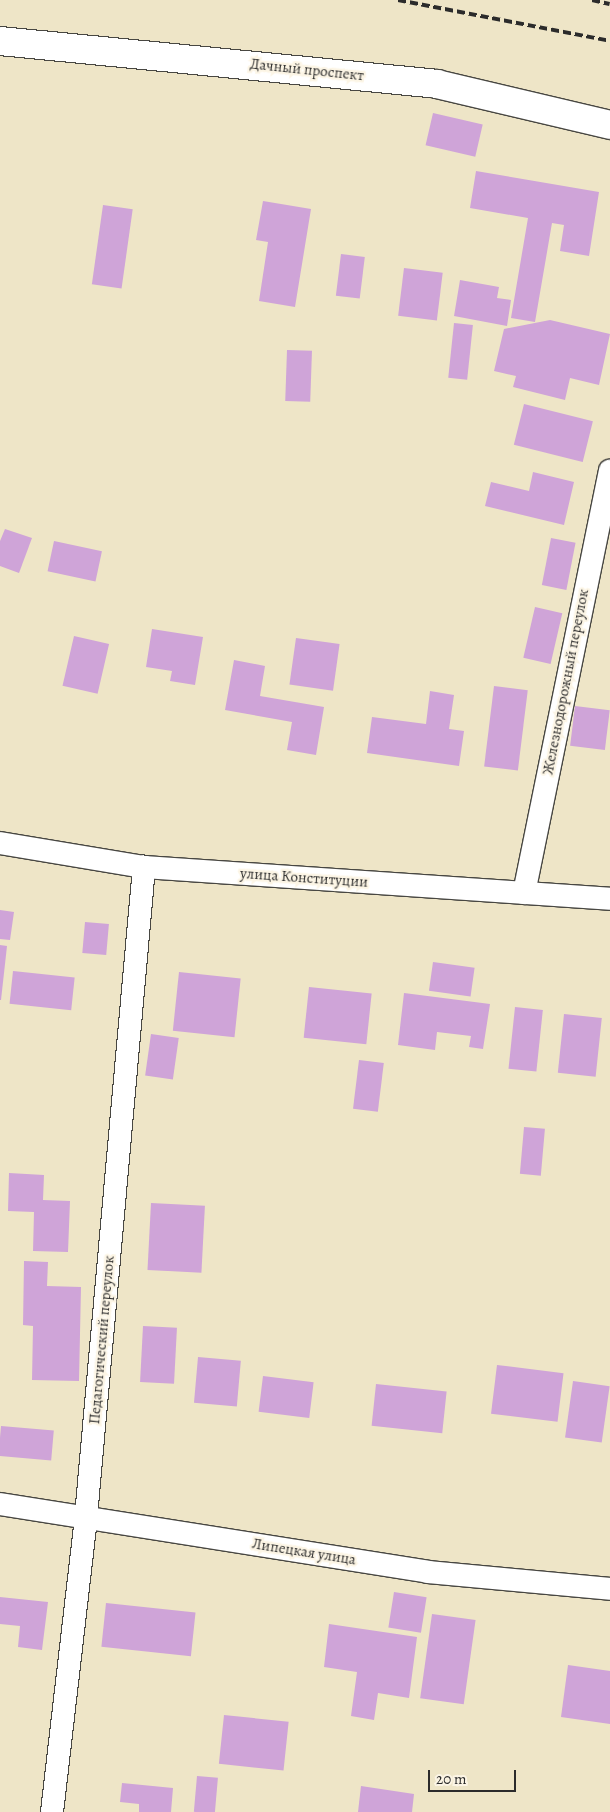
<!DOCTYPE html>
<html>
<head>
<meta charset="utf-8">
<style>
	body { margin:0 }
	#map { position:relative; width:610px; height:1812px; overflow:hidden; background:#eee5c7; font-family:Alegreya,serif }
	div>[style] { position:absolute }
	.building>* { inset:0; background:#cfa4d8; transform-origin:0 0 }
	.roads { filter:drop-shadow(1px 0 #484742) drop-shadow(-1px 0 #484742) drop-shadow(0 1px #484742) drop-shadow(0 -1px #484742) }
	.minor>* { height:22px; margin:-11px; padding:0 11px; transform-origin:11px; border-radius:11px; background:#fff }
	.tertiary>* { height:28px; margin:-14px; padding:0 14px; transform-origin:14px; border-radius:14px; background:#fff }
	.rail>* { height:4px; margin-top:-2px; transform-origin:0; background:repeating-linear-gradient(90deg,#2b2b2b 0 8px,transparent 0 12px) }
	span { translate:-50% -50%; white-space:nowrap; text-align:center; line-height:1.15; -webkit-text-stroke:4.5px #fcf5e5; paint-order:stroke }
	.street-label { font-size:15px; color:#2b2b2b }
	.scale { position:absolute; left:428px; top:1770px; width:88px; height:22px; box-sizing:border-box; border:2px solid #2b2b2b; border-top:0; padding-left:6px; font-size:15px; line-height:18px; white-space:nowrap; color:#2b2b2b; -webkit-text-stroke:4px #fcf5e5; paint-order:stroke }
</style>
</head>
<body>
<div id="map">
	<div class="building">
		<i style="left:433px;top:113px;width:51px;height:33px;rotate:13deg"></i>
		<i style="clip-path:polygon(476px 171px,599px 192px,589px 256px,560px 251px,564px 225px,552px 223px,535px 322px,511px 318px,528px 218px,470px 208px)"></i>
		<i style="clip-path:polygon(263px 201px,311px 209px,295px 307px,259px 301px,268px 242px,256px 240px)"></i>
		<i style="left:103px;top:205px;width:30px;height:80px;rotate:8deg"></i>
		<i style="left:341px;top:254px;width:24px;height:42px;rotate:7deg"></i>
		<i style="left:404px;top:268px;width:39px;height:48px;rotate:7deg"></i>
		<i style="clip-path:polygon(460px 280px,499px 287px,497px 298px,511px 300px,507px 326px,454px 316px)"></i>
		<i style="clip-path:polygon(550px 320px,610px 334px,599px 385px,570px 378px,565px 400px,513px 387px,516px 376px,494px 371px,504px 329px)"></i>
		<i style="left:454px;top:323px;width:19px;height:55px;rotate:6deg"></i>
		<i style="left:287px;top:350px;width:25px;height:51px;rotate:2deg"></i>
		<i style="left:524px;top:404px;width:71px;height:42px;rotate:14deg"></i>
		<i style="clip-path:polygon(533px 472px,574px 482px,564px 525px,485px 506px,491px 482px,529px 491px)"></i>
		<i style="clip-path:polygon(5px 529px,32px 538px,19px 573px,0 566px,0 541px)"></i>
		<i style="left:551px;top:538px;width:25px;height:48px;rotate:11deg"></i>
		<i style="left:54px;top:541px;width:49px;height:31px;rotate:12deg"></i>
		<i style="left:535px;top:607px;width:28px;height:52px;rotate:13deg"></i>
		<i style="clip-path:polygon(152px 629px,203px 637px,195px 685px,170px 681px,172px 671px,146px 667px)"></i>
		<i style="left:74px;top:636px;width:36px;height:51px;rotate:13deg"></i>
		<i style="left:296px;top:638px;width:44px;height:47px;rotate:8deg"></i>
		<i style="clip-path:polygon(234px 660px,265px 666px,260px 696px,324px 707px,316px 755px,287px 750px,292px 722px,225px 710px)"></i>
		<i style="left:494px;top:686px;width:34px;height:81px;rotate:7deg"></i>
		<i style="clip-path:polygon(430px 691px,454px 695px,449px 729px,464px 731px,459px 766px,367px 753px,372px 717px,426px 724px)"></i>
		<i style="left:575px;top:706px;width:35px;height:40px;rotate:7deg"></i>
		<i style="clip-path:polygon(0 910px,14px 912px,10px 940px,0 939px)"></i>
		<i style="left:85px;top:922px;width:24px;height:31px;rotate:5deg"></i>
		<i style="clip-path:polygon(0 945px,7px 946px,1px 1000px,0 1000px)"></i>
		<i style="left:433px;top:962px;width:42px;height:29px;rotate:8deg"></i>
		<i style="left:13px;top:971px;width:62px;height:33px;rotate:6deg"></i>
		<i style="left:179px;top:972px;width:62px;height:59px;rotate:6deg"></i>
		<i style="left:309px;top:987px;width:63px;height:51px;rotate:6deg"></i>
		<i style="clip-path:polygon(404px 993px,490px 1004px,483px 1049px,469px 1047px,471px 1036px,437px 1032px,435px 1050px,398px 1045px)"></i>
		<i style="left:515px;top:1007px;width:28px;height:62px;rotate:6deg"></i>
		<i style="left:564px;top:1014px;width:38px;height:59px;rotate:6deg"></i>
		<i style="left:151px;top:1034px;width:28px;height:42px;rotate:8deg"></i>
		<i style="left:359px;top:1060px;width:25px;height:49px;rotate:7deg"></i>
		<i style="left:524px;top:1127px;width:21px;height:47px;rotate:5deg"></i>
		<i style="clip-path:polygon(9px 1173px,44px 1175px,43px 1200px,70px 1201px,68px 1252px,33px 1251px,34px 1212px,8px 1211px)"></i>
		<i style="left:151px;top:1203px;width:54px;height:67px;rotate:3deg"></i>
		<i style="clip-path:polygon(24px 1261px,48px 1262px,47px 1286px,81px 1287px,79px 1381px,32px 1380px,33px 1326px,23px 1325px)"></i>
		<i style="left:143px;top:1326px;width:34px;height:56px;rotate:3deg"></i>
		<i style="left:198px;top:1357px;width:43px;height:46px;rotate:5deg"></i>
		<i style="left:497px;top:1365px;width:67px;height:49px;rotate:7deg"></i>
		<i style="left:263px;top:1376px;width:51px;height:36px;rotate:7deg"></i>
		<i style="left:573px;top:1381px;width:37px;height:57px;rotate:8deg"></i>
		<i style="left:376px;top:1384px;width:71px;height:42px;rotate:6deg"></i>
		<i style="left:1px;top:1426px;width:53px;height:30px;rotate:5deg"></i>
		<i style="left:394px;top:1592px;width:33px;height:36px;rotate:9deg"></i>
		<i style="clip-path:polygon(0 1597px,48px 1602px,42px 1650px,18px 1647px,20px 1626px,0 1624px)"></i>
		<i style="left:106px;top:1603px;width:90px;height:44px;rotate:6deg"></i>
		<i style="left:432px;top:1614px;width:44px;height:85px;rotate:8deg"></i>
		<i style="clip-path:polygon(329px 1624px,417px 1637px,409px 1698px,378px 1693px,374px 1720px,351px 1716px,357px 1672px,324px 1667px)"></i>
		<i style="clip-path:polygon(568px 1665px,610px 1671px,610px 1724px,561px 1717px)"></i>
		<i style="left:224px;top:1715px;width:65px;height:49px;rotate:6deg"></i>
		<i style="left:197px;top:1776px;width:21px;height:36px;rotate:5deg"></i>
		<i style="clip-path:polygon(122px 1783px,173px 1788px,171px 1812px,139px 1812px,139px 1804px,120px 1802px)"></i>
		<i style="clip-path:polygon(361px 1786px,414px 1794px,412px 1812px,358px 1812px)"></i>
	</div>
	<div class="roads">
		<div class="minor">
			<i style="left:0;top:843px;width:146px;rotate:9.5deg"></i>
			<i style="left:144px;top:867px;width:467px;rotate:3.9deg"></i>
			<i style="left:524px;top:893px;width:431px;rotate:-78.5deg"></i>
			<i style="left:0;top:1504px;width:433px;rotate:9deg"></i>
			<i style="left:428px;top:1572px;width:183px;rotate:5.3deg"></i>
			<i style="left:52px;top:1812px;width:298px;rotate:-83.4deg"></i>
			<i style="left:86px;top:1516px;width:652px;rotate:-84.89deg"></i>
		</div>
		<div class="tertiary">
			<i style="left:0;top:41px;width:439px;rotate:5.6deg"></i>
			<i style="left:437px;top:84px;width:178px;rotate:13.3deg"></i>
		</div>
	</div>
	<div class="rail">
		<i style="left:398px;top:0;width:216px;rotate:10.9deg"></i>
		<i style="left:592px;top:0;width:18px;rotate:13deg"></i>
	</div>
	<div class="street-label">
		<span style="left:307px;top:70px;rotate:6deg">Дачный проспект</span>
		<span style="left:566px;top:682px;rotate:-79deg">Железнодорожный переулок</span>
		<span style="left:304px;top:878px;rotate:4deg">улица Конституции</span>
		<span style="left:102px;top:1340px;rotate:-85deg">Педагогический переулок</span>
		<span style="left:304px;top:1552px;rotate:9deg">Липецкая улица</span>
	</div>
	<div class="scale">20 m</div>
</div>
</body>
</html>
